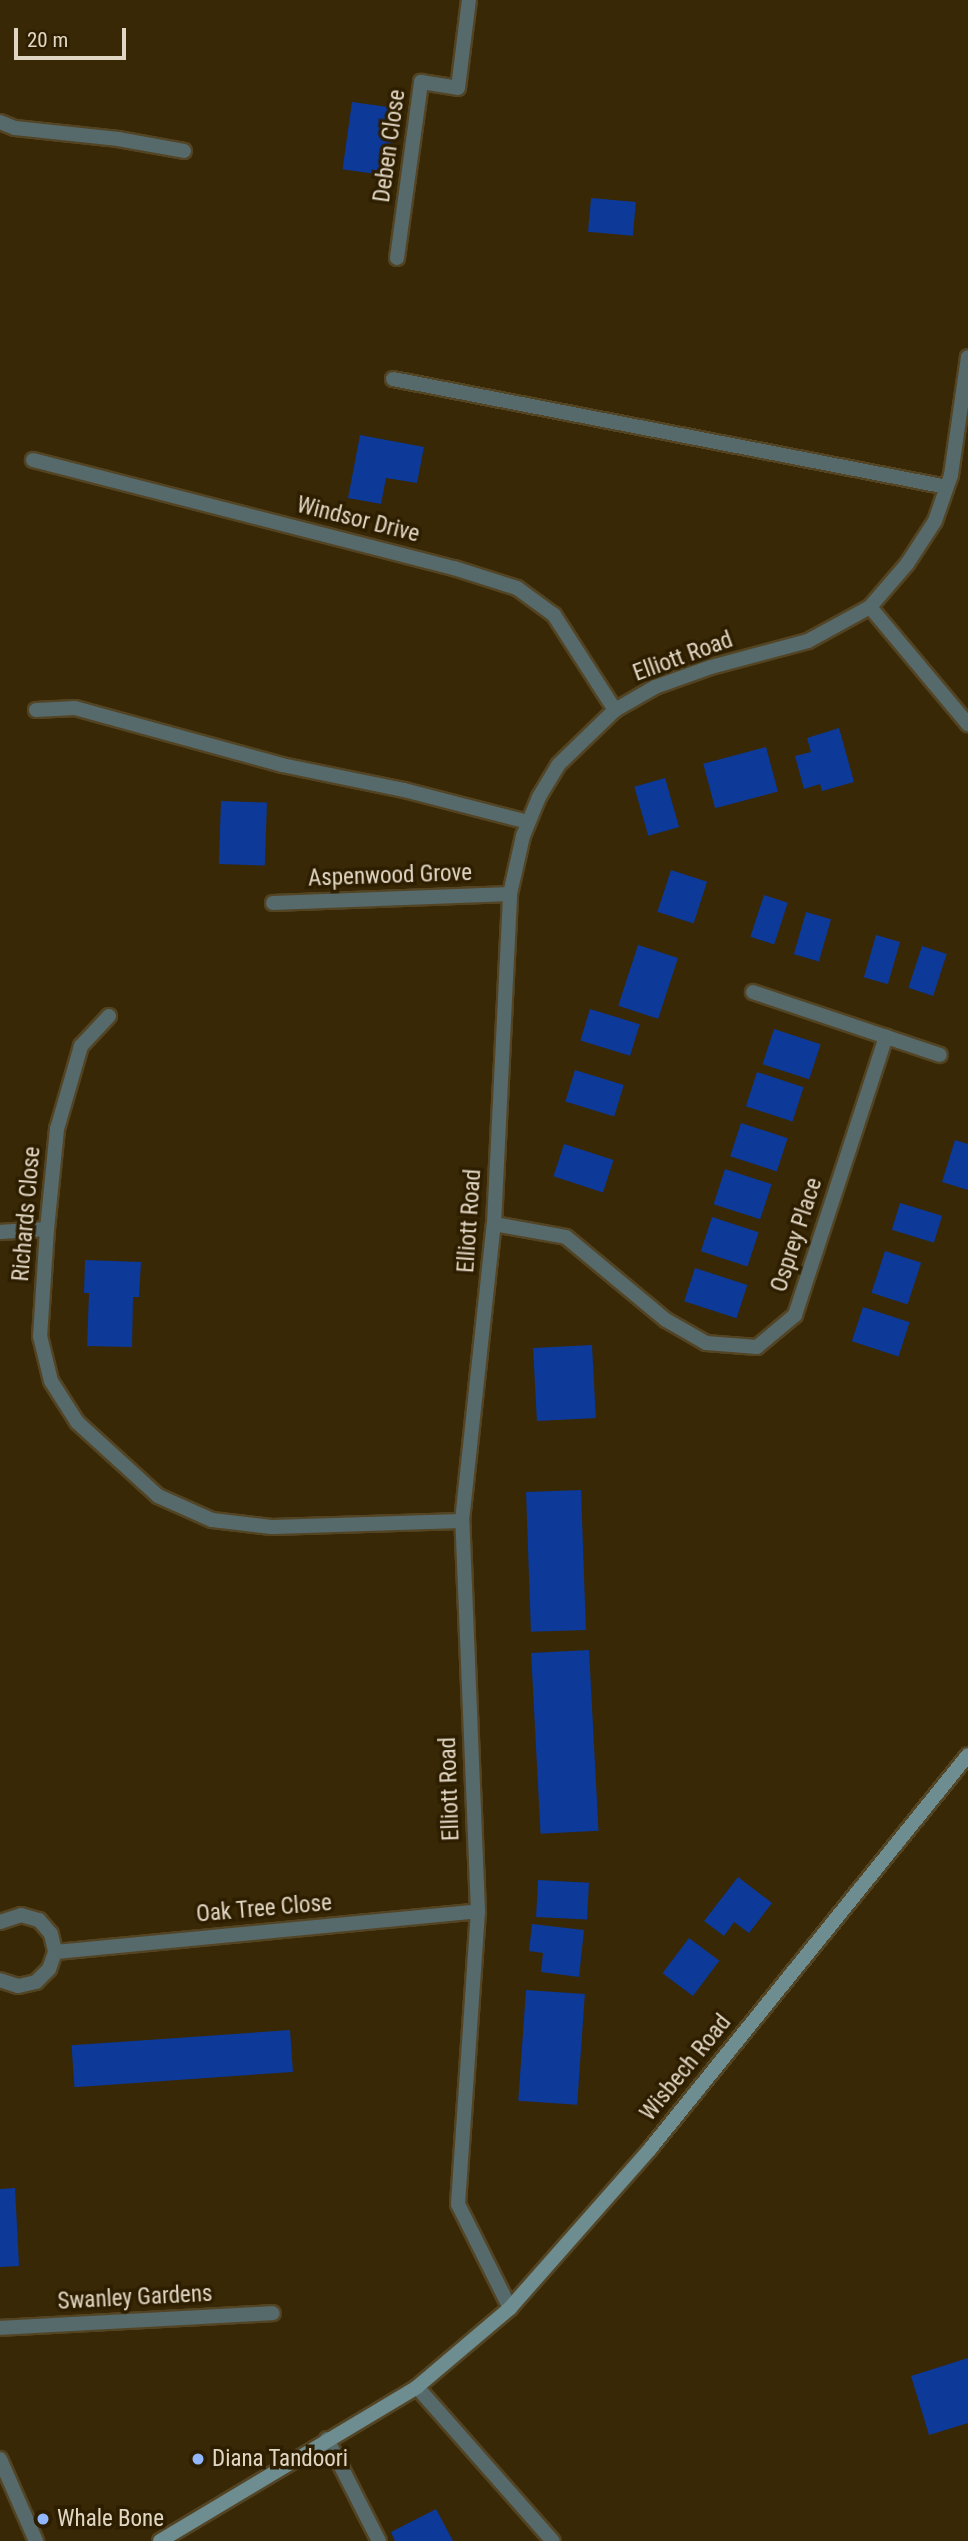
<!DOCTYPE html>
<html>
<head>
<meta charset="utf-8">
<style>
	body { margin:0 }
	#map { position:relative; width:968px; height:2541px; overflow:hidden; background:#382806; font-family:"Roboto Condensed",sans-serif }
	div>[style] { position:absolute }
	.building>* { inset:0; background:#0d3999; transform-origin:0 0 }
	.roads { filter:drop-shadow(2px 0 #534424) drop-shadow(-2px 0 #534424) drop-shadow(0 2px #534424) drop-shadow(0 -2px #534424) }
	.lane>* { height:14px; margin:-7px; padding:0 7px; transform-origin:7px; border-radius:7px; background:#566a6c }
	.street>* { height:14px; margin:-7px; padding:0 7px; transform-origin:7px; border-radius:7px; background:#566a6c }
	.secondary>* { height:14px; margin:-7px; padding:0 7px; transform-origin:7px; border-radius:7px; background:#6d8d90 }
	.dots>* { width:19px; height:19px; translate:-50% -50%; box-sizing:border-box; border:4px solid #2e1e00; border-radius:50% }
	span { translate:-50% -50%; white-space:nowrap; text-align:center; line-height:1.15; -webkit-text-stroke:7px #2e1e00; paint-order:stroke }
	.street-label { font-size:23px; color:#e0d6c4 }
	.poi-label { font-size:23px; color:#e0d6c4 }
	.left { translate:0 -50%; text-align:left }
	.scale { position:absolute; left:14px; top:28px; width:112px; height:32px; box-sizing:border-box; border:4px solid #e0d6c4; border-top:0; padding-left:9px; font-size:21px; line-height:24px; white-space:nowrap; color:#e0d6c4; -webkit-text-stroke:5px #2e1e00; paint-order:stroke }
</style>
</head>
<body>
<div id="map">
	<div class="building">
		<i style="left:352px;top:102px;width:44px;height:68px;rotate:8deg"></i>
		<i style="left:591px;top:198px;width:45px;height:34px;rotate:5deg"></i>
		<i style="clip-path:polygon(360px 435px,424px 447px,417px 483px,386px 478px,381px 504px,348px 498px)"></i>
		<i style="clip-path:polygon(839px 728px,854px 782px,822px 791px,820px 784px,804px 789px,795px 756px,811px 752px,807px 738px)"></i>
		<i style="left:766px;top:747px;width:46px;height:65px;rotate:75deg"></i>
		<i style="left:665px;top:778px;width:51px;height:32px;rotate:74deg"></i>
		<i style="left:221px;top:801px;width:46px;height:63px;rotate:2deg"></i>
		<i style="left:671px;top:870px;width:38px;height:44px;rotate:18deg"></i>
		<i style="left:764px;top:895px;width:25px;height:44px;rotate:18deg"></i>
		<i style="left:806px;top:912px;width:26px;height:44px;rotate:16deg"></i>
		<i style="left:876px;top:935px;width:25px;height:44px;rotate:16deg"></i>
		<i style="left:638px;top:945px;width:42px;height:64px;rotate:18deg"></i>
		<i style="left:922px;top:946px;width:26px;height:44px;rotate:18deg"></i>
		<i style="left:590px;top:1009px;width:52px;height:33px;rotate:17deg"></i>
		<i style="left:774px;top:1029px;width:49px;height:37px;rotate:18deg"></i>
		<i style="left:575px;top:1070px;width:51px;height:33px;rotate:17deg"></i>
		<i style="left:757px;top:1072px;width:49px;height:36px;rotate:18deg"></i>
		<i style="left:741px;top:1123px;width:49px;height:35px;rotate:18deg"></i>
		<i style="clip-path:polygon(955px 1140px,968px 1144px,968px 1190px,942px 1182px)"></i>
		<i style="left:564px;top:1144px;width:52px;height:34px;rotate:18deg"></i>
		<i style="left:725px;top:1169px;width:49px;height:37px;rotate:18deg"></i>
		<i style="left:900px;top:1203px;width:44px;height:28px;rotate:17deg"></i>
		<i style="left:712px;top:1217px;width:49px;height:36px;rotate:18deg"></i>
		<i style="left:885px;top:1251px;width:38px;height:44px;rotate:18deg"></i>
		<i style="clip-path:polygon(85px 1260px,141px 1262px,139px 1297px,133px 1297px,132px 1347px,87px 1346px,89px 1293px,84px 1293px)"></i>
		<i style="left:695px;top:1268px;width:55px;height:35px;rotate:18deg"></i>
		<i style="left:863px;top:1307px;width:49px;height:36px;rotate:18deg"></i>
		<i style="left:592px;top:1345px;width:73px;height:59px;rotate:87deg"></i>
		<i style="left:581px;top:1490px;width:140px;height:55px;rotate:88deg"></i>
		<i style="left:589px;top:1650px;width:181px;height:58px;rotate:87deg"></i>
		<i style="clip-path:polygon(738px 1877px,772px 1903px,749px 1933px,734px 1922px,724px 1936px,704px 1921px)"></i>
		<i style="left:538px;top:1880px;width:51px;height:37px;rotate:3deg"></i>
		<i style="clip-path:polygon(532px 1924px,584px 1930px,579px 1977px,541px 1972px,543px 1953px,529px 1951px)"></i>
		<i style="left:689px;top:1938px;width:38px;height:44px;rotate:37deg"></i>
		<i style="left:526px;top:1990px;width:59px;height:111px;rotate:4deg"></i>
		<i style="left:290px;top:2030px;width:42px;height:219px;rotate:86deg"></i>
		<i style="clip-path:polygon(15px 2188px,19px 2266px,0 2267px,0 2189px)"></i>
		<i style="clip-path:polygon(968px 2358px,968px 2423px,929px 2435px,911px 2376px)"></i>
		<i style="clip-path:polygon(436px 2509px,453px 2541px,395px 2541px,391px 2532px)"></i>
	</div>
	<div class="roads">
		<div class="lane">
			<i style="left:0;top:122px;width:16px;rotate:22deg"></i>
			<i style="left:15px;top:128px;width:104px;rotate:6.1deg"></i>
			<i style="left:118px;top:139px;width:67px;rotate:10.3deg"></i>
			<i style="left:36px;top:710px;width:39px;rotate:-3deg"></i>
			<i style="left:75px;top:708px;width:215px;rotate:15.4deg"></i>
			<i style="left:282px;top:765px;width:125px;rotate:11.6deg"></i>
			<i style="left:404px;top:790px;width:128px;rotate:14.5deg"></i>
			<i style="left:0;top:1232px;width:47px;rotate:-3.7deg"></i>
			<i style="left:417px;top:2387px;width:205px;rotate:48.6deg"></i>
		</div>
		<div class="street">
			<i style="left:397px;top:258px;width:178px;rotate:-82.2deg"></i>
			<i style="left:421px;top:82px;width:37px;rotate:9deg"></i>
			<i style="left:458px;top:88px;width:89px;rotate:-82.9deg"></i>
			<i style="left:393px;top:379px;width:564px;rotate:11.03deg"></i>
			<i style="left:33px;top:460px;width:435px;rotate:14.4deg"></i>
			<i style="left:454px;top:568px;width:66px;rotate:17.6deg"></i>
			<i style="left:517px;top:588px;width:46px;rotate:36.1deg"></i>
			<i style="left:554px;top:615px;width:113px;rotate:57.3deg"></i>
			<i style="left:870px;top:607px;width:153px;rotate:50.1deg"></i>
			<i style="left:273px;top:903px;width:237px;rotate:-2.2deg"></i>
			<i style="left:753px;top:992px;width:197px;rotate:18.6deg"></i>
			<i style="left:109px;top:1016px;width:41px;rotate:133deg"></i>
			<i style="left:81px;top:1046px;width:86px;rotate:106.1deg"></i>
			<i style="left:57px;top:1129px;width:100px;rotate:95.7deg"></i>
			<i style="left:47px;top:1229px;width:107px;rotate:93.7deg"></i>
			<i style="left:40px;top:1336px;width:46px;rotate:76.3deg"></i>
			<i style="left:51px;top:1381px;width:49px;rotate:57.6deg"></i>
			<i style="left:77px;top:1422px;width:110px;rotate:42.4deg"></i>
			<i style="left:158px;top:1496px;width:59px;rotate:24deg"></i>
			<i style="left:212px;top:1520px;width:60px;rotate:6.7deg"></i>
			<i style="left:272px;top:1527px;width:190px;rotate:-1.8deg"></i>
			<i style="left:494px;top:1224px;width:73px;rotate:10.2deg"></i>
			<i style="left:566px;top:1237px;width:130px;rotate:39.7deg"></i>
			<i style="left:666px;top:1320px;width:46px;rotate:29.9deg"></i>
			<i style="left:706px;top:1343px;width:51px;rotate:4.5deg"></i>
			<i style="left:757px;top:1347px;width:50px;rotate:-40.1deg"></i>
			<i style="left:795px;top:1315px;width:293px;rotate:-71.9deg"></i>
			<i style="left:0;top:1922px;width:22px;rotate:-18deg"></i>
			<i style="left:21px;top:1915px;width:19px;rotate:16deg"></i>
			<i style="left:39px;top:1920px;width:18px;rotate:49deg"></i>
			<i style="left:51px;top:1934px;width:18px;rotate:77deg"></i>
			<i style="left:55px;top:1952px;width:18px;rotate:109deg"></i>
			<i style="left:49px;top:1969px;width:18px;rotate:135deg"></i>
			<i style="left:36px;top:1982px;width:18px;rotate:167deg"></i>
			<i style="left:18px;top:1986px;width:19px;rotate:-162deg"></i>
			<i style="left:55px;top:1952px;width:425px;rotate:-5.5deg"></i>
			<i style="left:510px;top:2308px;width:116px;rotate:-116.6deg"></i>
			<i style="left:458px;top:2204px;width:294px;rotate:-86.1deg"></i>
			<i style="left:478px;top:1911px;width:390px;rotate:-92.3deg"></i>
			<i style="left:462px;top:1521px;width:299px;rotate:-83.9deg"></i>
			<i style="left:494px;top:1224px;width:330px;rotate:-87.2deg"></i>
			<i style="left:510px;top:894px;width:59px;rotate:-77.4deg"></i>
			<i style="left:523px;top:836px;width:42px;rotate:-67.7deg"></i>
			<i style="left:539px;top:797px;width:37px;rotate:-59deg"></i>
			<i style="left:558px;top:765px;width:79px;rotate:-44deg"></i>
			<i style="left:615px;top:710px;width:46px;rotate:-29.9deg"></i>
			<i style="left:655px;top:687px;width:59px;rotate:-19.7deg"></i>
			<i style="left:711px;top:667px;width:100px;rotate:-15deg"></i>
			<i style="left:808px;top:641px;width:71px;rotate:-28.7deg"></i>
			<i style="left:870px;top:607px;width:57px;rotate:-49.3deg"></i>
			<i style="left:907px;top:564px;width:51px;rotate:-56.9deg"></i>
			<i style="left:935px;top:521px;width:49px;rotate:-70.8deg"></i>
			<i style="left:951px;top:475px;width:119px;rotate:-81.8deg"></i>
			<i style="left:0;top:2328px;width:273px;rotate:-3.1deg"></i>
			<i style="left:327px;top:2439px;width:114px;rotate:63deg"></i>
			<i style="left:0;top:2459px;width:90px;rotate:66.3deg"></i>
		</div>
		<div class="secondary">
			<i style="left:160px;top:2541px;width:300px;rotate:-30.9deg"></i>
			<i style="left:417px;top:2387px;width:122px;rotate:-40.3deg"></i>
			<i style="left:510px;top:2308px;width:212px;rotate:-48.6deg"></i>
			<i style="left:650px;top:2149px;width:506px;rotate:-51.09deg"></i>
		</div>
	</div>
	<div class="dots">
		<i style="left:198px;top:2459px;background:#92b7fd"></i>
		<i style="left:43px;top:2519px;background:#92b7fd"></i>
	</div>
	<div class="street-label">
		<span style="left:390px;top:146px;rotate:-82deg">Deben Close</span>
		<span style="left:358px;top:520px;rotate:14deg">Windsor Drive</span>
		<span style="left:683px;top:657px;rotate:-20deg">Elliott Road</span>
		<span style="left:390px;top:876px;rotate:-2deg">Aspenwood Grove</span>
		<span style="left:27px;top:1214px;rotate:-85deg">Richards Close</span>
		<span style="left:470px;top:1221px;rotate:-86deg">Elliott Road</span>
		<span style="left:797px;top:1235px;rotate:-72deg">Osprey Place</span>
		<span style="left:450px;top:1789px;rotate:-92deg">Elliott Road</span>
		<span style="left:264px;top:1909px;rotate:-5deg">Oak Tree Close</span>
		<span style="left:686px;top:2068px;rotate:-51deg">Wisbech Road</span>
		<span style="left:135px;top:2298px;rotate:-3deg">Swanley Gardens</span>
	</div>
	<div class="poi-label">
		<span class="left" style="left:212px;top:2459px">Diana Tandoori</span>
		<span class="left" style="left:57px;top:2519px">Whale Bone</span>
	</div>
	<div class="scale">20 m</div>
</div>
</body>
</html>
